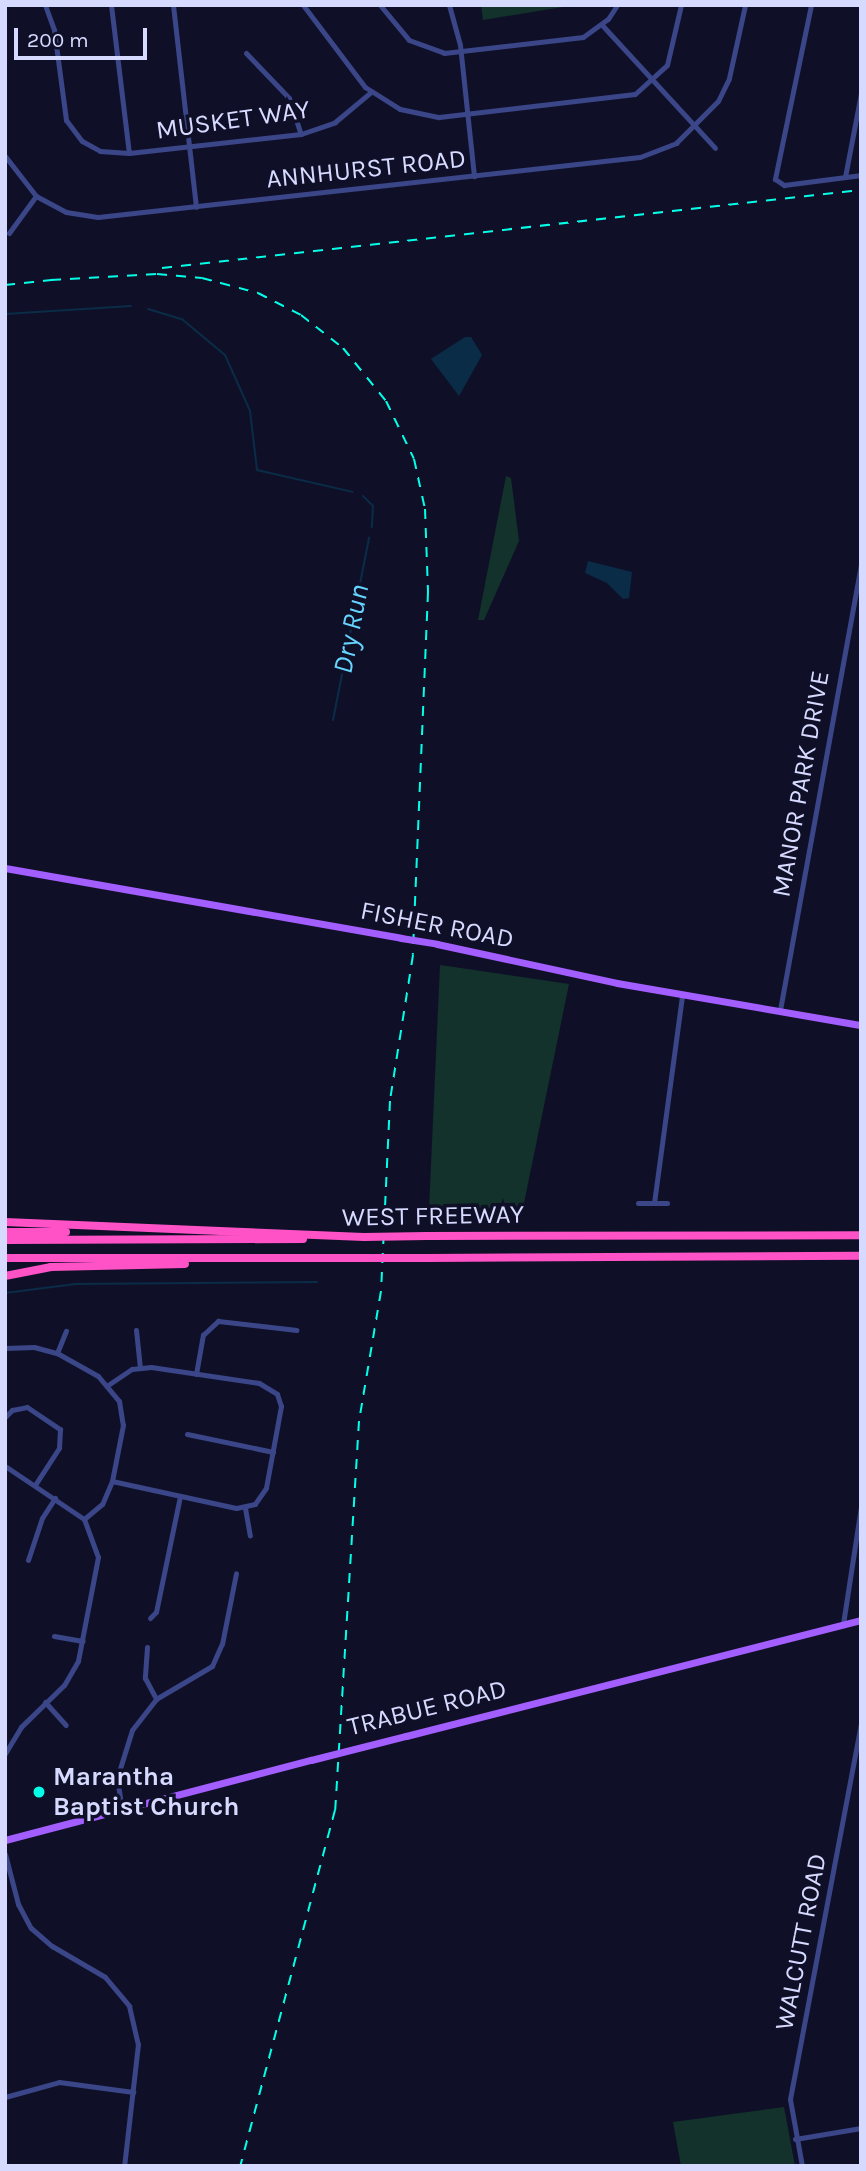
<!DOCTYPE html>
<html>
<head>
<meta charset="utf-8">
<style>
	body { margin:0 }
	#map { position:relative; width:866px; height:2171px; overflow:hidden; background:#0f1028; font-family:Karla,sans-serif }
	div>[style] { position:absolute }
	.green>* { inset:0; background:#12322b }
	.water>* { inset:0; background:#0a2c47 }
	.stream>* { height:2px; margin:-1px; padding:0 1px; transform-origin:1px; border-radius:1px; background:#0a2c47 }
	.minor>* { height:5px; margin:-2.5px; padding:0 2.5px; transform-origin:2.5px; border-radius:2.5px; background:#3a4688 }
	.major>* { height:7px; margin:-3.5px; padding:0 3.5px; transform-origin:3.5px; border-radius:3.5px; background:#a35eff }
	.highway>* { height:8px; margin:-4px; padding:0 4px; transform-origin:4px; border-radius:4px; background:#ff52c6 }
	.rail>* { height:2px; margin-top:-1px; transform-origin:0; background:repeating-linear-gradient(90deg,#03ffe7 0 10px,transparent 0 19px) }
	.major-bridge>* { height:7px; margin:-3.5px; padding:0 3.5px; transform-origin:3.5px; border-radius:3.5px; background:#a35eff }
	.highway-bridge>* { height:8px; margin:-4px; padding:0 4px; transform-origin:4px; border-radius:4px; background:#ff52c6 }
	.dots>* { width:19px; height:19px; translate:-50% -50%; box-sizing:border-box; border:4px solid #0f1028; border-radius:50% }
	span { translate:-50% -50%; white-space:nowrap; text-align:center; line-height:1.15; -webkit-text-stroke:7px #0f1028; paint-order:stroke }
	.street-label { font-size:26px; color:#d7daff }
	.poi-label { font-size:26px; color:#d7daff; font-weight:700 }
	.left { translate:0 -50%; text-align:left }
	.water-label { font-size:28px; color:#65d5ff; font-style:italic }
	.frame { position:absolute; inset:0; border:7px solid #d7daff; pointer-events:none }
	.scale { position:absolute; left:14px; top:28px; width:133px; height:32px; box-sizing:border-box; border:4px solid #d7daff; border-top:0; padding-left:9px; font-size:21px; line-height:24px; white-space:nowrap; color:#d7daff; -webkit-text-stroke:5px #0f1028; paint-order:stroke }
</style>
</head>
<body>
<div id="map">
	<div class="green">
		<i style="clip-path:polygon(481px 5px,575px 5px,483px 20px)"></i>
		<i style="clip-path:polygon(506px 476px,511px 478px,519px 541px,484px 620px,478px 620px)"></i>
		<i style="clip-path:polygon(440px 965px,569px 984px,523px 1208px,429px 1210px)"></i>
		<i style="clip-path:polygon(784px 2107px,795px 2166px,681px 2166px,673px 2122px)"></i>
	</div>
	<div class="water">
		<i style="clip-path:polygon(465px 337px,471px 337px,482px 355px,459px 396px,431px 359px)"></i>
		<i style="clip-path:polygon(588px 561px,632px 572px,629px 598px,623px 599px,607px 583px,585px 573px)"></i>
	</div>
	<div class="stream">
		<i style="left:148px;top:309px;width:37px;rotate:17deg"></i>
		<i style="left:183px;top:320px;width:55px;rotate:39.8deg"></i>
		<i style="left:225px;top:355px;width:61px;rotate:65.9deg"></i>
		<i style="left:250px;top:411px;width:59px;rotate:83.2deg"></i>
		<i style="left:257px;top:470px;width:98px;rotate:12.9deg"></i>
		<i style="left:5px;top:314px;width:126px;rotate:-3.6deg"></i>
		<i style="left:363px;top:496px;width:14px;rotate:45deg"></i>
		<i style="left:373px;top:506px;width:21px;rotate:93deg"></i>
		<i style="left:333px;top:720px;width:186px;rotate:-78.8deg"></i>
		<i style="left:5px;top:1293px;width:71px;rotate:-7.3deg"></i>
		<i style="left:75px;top:1284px;width:242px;rotate:-0.5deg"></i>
	</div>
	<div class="minor">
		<i style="left:45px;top:5px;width:27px;rotate:70deg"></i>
		<i style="left:54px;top:30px;width:91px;rotate:82.4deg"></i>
		<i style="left:66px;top:120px;width:26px;rotate:53deg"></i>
		<i style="left:82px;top:141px;width:21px;rotate:29deg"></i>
		<i style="left:100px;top:151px;width:29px;rotate:4deg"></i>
		<i style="left:129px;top:153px;width:173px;rotate:-6.3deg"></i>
		<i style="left:301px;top:134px;width:36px;rotate:-19deg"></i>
		<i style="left:335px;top:122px;width:47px;rotate:-39.8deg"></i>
		<i style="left:111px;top:5px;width:149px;rotate:83.1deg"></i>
		<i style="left:173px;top:5px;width:203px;rotate:83.5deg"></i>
		<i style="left:303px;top:5px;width:103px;rotate:52.9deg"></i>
		<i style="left:365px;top:87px;width:41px;rotate:32.2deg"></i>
		<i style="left:400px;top:109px;width:40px;rotate:12deg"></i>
		<i style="left:439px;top:117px;width:197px;rotate:-6.7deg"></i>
		<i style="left:635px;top:94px;width:43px;rotate:-42.2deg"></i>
		<i style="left:667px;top:65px;width:62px;rotate:-76.9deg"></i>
		<i style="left:380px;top:5px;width:45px;rotate:50.4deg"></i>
		<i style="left:409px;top:40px;width:37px;rotate:20deg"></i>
		<i style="left:444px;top:53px;width:140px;rotate:-6.6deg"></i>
		<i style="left:583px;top:37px;width:31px;rotate:-36deg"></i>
		<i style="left:608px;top:19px;width:17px;rotate:-57deg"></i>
		<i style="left:449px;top:5px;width:41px;rotate:74.6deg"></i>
		<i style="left:460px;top:45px;width:132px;rotate:83.9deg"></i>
		<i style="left:811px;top:5px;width:178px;rotate:101.7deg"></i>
		<i style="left:775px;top:179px;width:11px;rotate:34deg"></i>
		<i style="left:784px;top:185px;width:78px;rotate:-7.4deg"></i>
		<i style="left:602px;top:25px;width:167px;rotate:47.4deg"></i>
		<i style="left:246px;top:53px;width:62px;rotate:46.3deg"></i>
		<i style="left:289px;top:98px;width:38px;rotate:72deg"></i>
		<i style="left:5px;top:156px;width:51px;rotate:52.2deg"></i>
		<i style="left:36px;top:196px;width:34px;rotate:28deg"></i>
		<i style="left:66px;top:212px;width:32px;rotate:9deg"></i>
		<i style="left:98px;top:217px;width:545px;rotate:-6.32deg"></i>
		<i style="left:640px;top:157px;width:39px;rotate:-21deg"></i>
		<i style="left:676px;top:143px;width:59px;rotate:-45deg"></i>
		<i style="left:718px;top:101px;width:25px;rotate:-64deg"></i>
		<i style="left:729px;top:78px;width:75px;rotate:-77.6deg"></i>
		<i style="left:845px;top:177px;width:86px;rotate:-79.2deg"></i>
		<i style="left:9px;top:233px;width:46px;rotate:-53.9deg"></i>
		<i style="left:780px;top:1010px;width:453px;rotate:-79.7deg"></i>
		<i style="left:638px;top:1203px;width:29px"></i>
		<i style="left:654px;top:1203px;width:210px;rotate:-82.3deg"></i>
		<i style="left:136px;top:1330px;width:37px;rotate:84deg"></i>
		<i style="left:5px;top:1348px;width:29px;rotate:-2deg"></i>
		<i style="left:34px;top:1347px;width:24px;rotate:15deg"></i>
		<i style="left:57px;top:1353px;width:47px;rotate:29.3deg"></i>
		<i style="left:98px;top:1376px;width:33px;rotate:50deg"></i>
		<i style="left:119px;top:1401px;width:24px;rotate:81deg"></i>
		<i style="left:123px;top:1425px;width:57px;rotate:101.1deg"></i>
		<i style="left:112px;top:1481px;width:25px;rotate:113deg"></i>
		<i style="left:102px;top:1504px;width:23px;rotate:140deg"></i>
		<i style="left:57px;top:1353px;width:24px;rotate:-68deg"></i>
		<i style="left:196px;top:1374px;width:40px;rotate:-80deg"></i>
		<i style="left:203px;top:1335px;width:21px;rotate:-43deg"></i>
		<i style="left:218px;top:1321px;width:79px;rotate:6.6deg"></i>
		<i style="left:108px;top:1385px;width:29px;rotate:-34deg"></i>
		<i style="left:132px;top:1369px;width:19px;rotate:-6deg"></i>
		<i style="left:151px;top:1367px;width:109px;rotate:8.4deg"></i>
		<i style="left:259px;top:1383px;width:21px;rotate:31deg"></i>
		<i style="left:277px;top:1394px;width:13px;rotate:72deg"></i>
		<i style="left:281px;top:1406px;width:83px;rotate:100.4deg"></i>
		<i style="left:266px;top:1488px;width:19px;rotate:125deg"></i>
		<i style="left:255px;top:1504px;width:19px;rotate:168deg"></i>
		<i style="left:236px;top:1508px;width:127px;rotate:-167.7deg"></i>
		<i style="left:5px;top:1417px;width:10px;rotate:-45deg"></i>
		<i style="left:12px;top:1410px;width:15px;rotate:-11deg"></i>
		<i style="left:27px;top:1407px;width:40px;rotate:34deg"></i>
		<i style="left:60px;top:1429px;width:19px;rotate:93deg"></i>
		<i style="left:59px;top:1448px;width:44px;rotate:123deg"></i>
		<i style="left:187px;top:1434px;width:88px;rotate:11.8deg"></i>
		<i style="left:5px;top:1466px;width:95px;rotate:33.9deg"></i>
		<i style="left:84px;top:1519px;width:40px;rotate:69.8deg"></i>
		<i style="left:98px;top:1557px;width:106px;rotate:100.9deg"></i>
		<i style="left:78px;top:1661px;width:28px;rotate:120deg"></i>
		<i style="left:64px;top:1685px;width:60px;rotate:135.7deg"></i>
		<i style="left:21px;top:1727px;width:31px;rotate:121deg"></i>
		<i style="left:245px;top:1508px;width:28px;rotate:80deg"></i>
		<i style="left:28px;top:1560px;width:44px;rotate:-71.6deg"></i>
		<i style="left:42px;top:1518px;width:24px;rotate:-57deg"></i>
		<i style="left:150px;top:1618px;width:8px;rotate:-45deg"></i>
		<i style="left:156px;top:1612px;width:118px;rotate:-78.3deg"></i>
		<i style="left:843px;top:1624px;width:118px;rotate:-81.3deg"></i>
		<i style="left:54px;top:1636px;width:29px;rotate:10deg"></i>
		<i style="left:147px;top:1647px;width:31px;rotate:94deg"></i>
		<i style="left:145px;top:1678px;width:24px;rotate:62deg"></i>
		<i style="left:45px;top:1702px;width:31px;rotate:48deg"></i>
		<i style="left:122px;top:1810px;width:32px;rotate:-99deg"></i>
		<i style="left:117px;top:1778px;width:50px;rotate:-72.6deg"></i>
		<i style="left:132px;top:1730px;width:39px;rotate:-52deg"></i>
		<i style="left:156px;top:1699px;width:65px;rotate:-30.5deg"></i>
		<i style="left:212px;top:1666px;width:24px;rotate:-66deg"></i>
		<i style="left:222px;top:1644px;width:72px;rotate:-78.8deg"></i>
		<i style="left:5px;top:1854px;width:52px;rotate:75.4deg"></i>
		<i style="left:18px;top:1904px;width:27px;rotate:62deg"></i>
		<i style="left:31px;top:1928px;width:28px;rotate:41deg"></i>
		<i style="left:52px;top:1946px;width:61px;rotate:30.3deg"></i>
		<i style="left:105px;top:1977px;width:38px;rotate:50deg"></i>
		<i style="left:129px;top:2006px;width:39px;rotate:77deg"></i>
		<i style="left:138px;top:2044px;width:123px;rotate:96.5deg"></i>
		<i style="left:5px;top:2097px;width:56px;rotate:-15.5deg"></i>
		<i style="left:59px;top:2082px;width:75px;rotate:7.7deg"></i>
		<i style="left:795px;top:2139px;width:67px;rotate:-9.5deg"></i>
		<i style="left:802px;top:2166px;width:68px;rotate:-100.2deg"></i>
		<i style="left:790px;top:2099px;width:382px;rotate:-79.3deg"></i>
	</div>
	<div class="major">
		<i style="left:5px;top:868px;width:402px;rotate:10deg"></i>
		<i style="left:437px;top:944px;width:184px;rotate:12.2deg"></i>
		<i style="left:617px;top:983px;width:248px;rotate:9.8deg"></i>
		<i style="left:406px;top:1736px;width:470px;rotate:-14.3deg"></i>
		<i style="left:5px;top:1840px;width:316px;rotate:-14.7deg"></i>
	</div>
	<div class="highway">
		<i style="left:5px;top:1222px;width:359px;rotate:2.4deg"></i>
		<i style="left:5px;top:1232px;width:61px"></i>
		<i style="left:427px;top:1236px;width:434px;rotate:-0.1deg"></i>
		<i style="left:5px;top:1240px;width:298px;rotate:-0.2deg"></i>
		<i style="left:5px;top:1258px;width:358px"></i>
		<i style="left:427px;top:1258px;width:434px;rotate:-0.3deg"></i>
		<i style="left:5px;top:1276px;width:47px;rotate:-11.1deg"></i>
		<i style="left:51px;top:1267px;width:134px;rotate:-1.3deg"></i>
	</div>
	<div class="rail">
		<i style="left:162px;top:268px;width:703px;rotate:-6.37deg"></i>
		<i style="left:51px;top:280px;width:106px;rotate:-3.2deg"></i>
		<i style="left:157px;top:274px;width:45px;rotate:5.1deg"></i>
		<i style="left:202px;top:278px;width:58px;rotate:15deg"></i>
		<i style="left:258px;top:293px;width:48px;rotate:27.1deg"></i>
		<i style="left:301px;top:315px;width:53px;rotate:38.2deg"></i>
		<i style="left:343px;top:348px;width:68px;rotate:50.9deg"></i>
		<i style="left:386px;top:401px;width:64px;rotate:64.2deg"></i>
		<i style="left:414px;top:459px;width:51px;rotate:77.6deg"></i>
		<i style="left:425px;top:509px;width:83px;rotate:87.9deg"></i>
		<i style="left:428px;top:592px;width:363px;rotate:92.4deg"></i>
		<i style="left:413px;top:955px;width:148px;rotate:99deg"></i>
		<i style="left:390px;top:1101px;width:190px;rotate:92.7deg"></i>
		<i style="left:381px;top:1291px;width:132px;rotate:99.6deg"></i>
		<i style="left:359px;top:1421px;width:390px;rotate:93.5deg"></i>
		<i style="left:335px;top:1810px;width:368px;rotate:104.9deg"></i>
		<i style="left:5px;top:285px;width:56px;rotate:-6.1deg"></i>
	</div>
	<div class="major-bridge">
		<i style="left:401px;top:938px;width:36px;rotate:9deg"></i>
		<i style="left:311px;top:1760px;width:98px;rotate:-14.2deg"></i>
	</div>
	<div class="highway-bridge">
		<i style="left:364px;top:1237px;width:63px;rotate:-0.9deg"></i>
		<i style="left:363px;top:1258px;width:64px"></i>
	</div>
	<div class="dots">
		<i style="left:39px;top:1792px;background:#03ffe7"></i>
	</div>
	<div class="street-label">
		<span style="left:233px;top:120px;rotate:-8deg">MUSKET WAY</span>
		<span style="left:366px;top:169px;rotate:-6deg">ANNHURST ROAD</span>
		<span style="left:801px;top:784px;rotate:-80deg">MANOR PARK DRIVE</span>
		<span style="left:437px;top:925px;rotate:11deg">FISHER ROAD</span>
		<span style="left:433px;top:1216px;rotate:-1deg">WEST FREEWAY</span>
		<span style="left:427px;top:1708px;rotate:-14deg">TRABUE ROAD</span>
		<span style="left:801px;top:1942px;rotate:-79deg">WALCUTT ROAD</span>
	</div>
	<div class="poi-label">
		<span class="left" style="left:53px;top:1792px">Marantha<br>Baptist Church</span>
	</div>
	<div class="water-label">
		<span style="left:351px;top:629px;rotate:-79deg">Dry Run</span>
	</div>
	<div class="frame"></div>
	<div class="scale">200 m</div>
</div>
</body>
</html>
